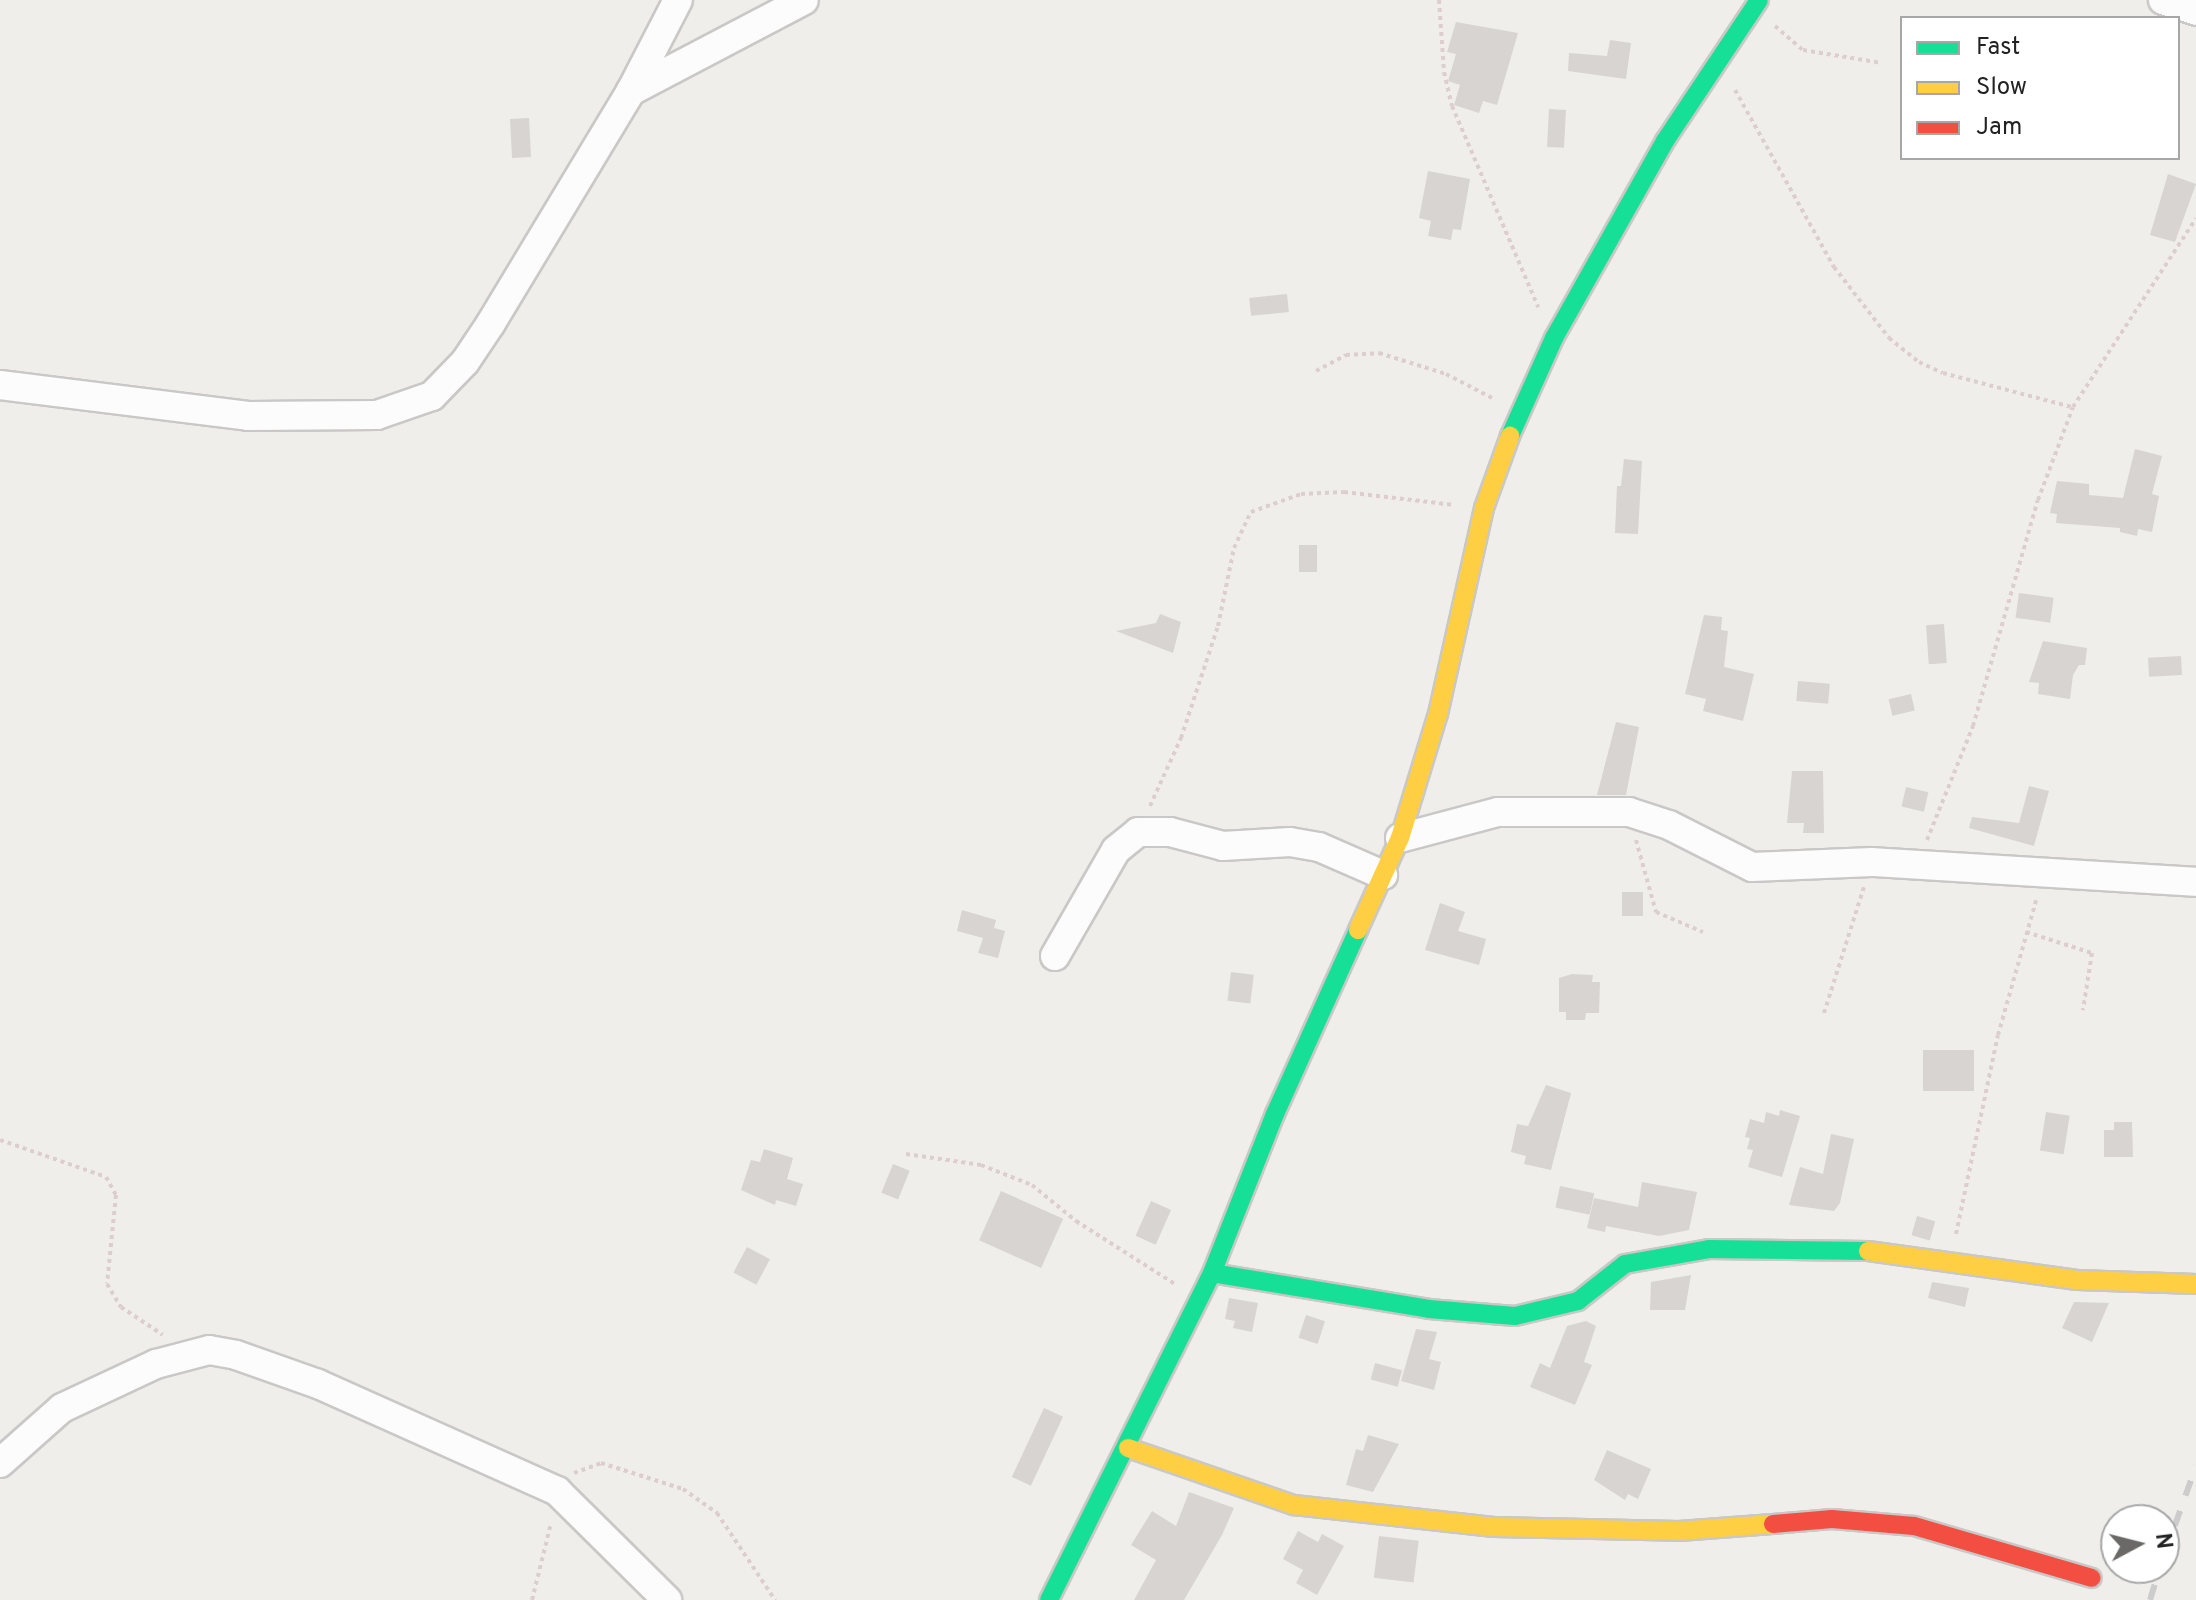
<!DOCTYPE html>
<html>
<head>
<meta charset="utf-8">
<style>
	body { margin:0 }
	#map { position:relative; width:2196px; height:1600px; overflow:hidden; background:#f0eeeb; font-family:Overpass,sans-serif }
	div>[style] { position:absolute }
	.building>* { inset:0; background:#d7d4d2; transform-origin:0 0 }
	.path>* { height:4px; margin-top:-2px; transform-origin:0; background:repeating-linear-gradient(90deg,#dccecd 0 4px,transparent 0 8px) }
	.roads { filter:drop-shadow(2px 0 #c9c8c7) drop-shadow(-2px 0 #c9c8c7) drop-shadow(0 2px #c9c8c7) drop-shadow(0 -2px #c9c8c7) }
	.street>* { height:28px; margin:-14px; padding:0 14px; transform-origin:14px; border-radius:14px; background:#fdfcfc }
	.fast>* { height:18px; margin:-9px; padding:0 9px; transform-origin:9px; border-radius:9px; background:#16e098 }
	.slow>* { height:18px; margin:-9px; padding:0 9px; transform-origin:9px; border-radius:9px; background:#ffcf43 }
	.jam>* { height:18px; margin:-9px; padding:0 9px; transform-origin:9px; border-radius:9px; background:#f24e42 }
	.rail>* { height:6px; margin-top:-3px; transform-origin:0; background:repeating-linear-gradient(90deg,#ccc 0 16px,transparent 0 32px) }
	span { translate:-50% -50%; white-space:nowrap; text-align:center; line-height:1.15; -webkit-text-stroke:6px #fff; paint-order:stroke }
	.legend { position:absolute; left:1900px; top:16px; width:280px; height:144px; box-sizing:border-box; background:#fff; border:2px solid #a7a7a7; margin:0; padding:10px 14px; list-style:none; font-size:24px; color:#222 }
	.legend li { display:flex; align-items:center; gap:16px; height:40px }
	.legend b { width:40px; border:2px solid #a7a7a7 }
	.north { position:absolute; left:2100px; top:1504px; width:80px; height:80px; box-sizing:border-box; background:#fff; border:2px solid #a7a7a7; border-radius:50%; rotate:83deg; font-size:22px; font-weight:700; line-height:32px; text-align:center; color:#222 }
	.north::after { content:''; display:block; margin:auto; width:28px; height:36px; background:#6a6968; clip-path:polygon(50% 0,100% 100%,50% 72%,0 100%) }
</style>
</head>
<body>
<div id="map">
	<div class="building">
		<i style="clip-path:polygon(1456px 22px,1518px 33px,1497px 105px,1483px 101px,1479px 113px,1454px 105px,1460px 85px,1448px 81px,1456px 54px,1447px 52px)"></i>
		<i style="clip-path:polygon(1610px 40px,1631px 43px,1626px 79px,1568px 71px,1569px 53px,1607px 56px)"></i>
		<i style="left:1549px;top:109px;width:17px;height:38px;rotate:3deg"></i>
		<i style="left:529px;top:118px;width:39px;height:19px;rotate:87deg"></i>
		<i style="clip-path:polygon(1428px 171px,1470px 179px,1461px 230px,1453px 229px,1451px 240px,1428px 236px,1431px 221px,1419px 218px)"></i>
		<i style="clip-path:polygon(2168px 174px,2196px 184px,2175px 242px,2150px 235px)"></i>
		<i style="left:1287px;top:294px;width:18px;height:38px;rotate:84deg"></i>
		<i style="clip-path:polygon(2135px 449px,2162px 456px,2152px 494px,2159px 496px,2152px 532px,2138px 529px,2137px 536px,2120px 532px,2120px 528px,2056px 523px,2057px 514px,2050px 513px,2057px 481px,2089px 484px,2089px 495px,2123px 498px)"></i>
		<i style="clip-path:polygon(1624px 459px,1642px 461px,1638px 534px,1615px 533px,1617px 486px,1621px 486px)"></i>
		<i style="left:1299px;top:545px;width:18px;height:27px"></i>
		<i style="left:2019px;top:593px;width:35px;height:25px;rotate:8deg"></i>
		<i style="clip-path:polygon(1160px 614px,1181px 622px,1173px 653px,1116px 631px,1156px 623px)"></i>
		<i style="clip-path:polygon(1704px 615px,1722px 617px,1721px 630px,1728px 631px,1724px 667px,1754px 674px,1743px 721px,1703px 711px,1706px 699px,1685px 694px)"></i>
		<i style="left:1944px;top:624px;width:39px;height:18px;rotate:86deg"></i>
		<i style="clip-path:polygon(2043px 641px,2087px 648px,2085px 665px,2079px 665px,2073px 675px,2070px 699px,2038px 694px,2039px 683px,2029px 682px)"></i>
		<i style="left:2181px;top:656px;width:19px;height:33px;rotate:87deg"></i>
		<i style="left:1798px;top:681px;width:32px;height:20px;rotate:5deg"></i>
		<i style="left:1911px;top:694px;width:17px;height:23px;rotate:77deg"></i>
		<i style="clip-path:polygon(1616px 722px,1639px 727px,1626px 795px,1597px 795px)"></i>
		<i style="clip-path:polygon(1792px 771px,1823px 771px,1824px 833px,1803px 833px,1804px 823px,1787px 823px)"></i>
		<i style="clip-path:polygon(2029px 786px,2049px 791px,2034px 846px,1969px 828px,1972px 817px,2019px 823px)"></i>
		<i style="left:1906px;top:787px;width:23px;height:20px;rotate:13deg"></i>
		<i style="left:1622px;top:892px;width:21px;height:24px"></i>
		<i style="clip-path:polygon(1440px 903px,1465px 912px,1458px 931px,1486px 939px,1479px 965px,1425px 950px)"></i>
		<i style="clip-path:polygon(962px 910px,996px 920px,994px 928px,1005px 931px,998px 958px,978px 953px,983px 938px,957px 931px)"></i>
		<i style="left:1231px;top:972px;width:23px;height:29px;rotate:7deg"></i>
		<i style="clip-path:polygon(1572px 974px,1593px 975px,1592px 982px,1600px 982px,1599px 1013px,1586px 1013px,1585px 1020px,1566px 1020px,1566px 1012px,1559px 1012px,1559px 978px)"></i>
		<i style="left:1923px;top:1050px;width:51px;height:41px"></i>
		<i style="clip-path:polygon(1546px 1085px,1571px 1093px,1551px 1170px,1524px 1164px,1526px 1156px,1511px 1152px,1517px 1124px,1528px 1126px)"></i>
		<i style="clip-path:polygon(1780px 1110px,1800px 1116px,1782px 1177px,1748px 1167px,1753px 1150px,1747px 1149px,1750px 1138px,1745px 1137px,1750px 1119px,1764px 1123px,1766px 1112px,1779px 1116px)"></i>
		<i style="left:2046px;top:1112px;width:24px;height:39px;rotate:9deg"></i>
		<i style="clip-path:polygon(2114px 1122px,2132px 1122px,2133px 1157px,2104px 1157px,2104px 1130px,2114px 1130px)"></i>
		<i style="clip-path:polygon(1831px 1134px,1854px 1139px,1840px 1203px,1834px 1211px,1789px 1205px,1800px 1167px,1823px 1174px)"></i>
		<i style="clip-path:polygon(764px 1149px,793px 1158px,787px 1179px,803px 1184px,796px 1206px,776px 1200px,775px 1205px,741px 1190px,751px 1160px,760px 1162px)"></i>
		<i style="left:893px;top:1164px;width:18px;height:31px;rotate:22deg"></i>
		<i style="clip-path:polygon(1642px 1182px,1697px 1192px,1689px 1230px,1659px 1236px,1606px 1226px,1605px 1232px,1587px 1228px,1594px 1198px,1638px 1207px)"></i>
		<i style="left:1560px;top:1186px;width:35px;height:22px;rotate:12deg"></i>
		<i style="left:1001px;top:1191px;width:68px;height:54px;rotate:24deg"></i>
		<i style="left:1151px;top:1201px;width:22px;height:38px;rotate:24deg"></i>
		<i style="left:1917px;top:1216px;width:19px;height:20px;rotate:16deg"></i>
		<i style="left:747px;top:1247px;width:26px;height:29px;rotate:28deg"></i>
		<i style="clip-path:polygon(1691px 1275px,1685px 1310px,1650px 1310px,1651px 1282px)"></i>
		<i style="clip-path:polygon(1932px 1282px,1969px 1288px,1965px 1307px,1928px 1298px)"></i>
		<i style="clip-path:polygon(1229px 1298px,1258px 1303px,1252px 1332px,1233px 1328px,1235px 1321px,1225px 1319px)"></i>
		<i style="clip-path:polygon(2074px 1302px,2109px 1303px,2092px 1342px,2062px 1328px)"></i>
		<i style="left:1306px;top:1315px;width:20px;height:24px;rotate:18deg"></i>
		<i style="clip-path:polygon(1586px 1321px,1596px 1326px,1584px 1362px,1592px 1365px,1575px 1405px,1530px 1387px,1540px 1363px,1550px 1368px,1567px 1326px)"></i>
		<i style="clip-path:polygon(1416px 1329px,1437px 1332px,1429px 1359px,1441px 1362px,1434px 1390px,1401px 1381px)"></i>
		<i style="left:1375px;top:1363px;width:28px;height:17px;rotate:15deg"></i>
		<i style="left:1044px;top:1408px;width:21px;height:76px;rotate:25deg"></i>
		<i style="clip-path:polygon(1368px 1435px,1399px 1444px,1373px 1492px,1346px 1485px,1356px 1449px,1363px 1451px)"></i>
		<i style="clip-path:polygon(1607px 1450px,1651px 1469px,1638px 1499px,1628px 1494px,1625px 1500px,1594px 1480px)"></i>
		<i style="clip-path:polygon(1189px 1492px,1234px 1508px,1222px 1535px,1184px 1600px,1134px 1600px,1156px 1560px,1131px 1545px,1152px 1511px,1176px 1526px)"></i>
		<i style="clip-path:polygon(1298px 1531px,1318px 1542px,1322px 1534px,1344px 1546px,1317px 1595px,1296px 1583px,1303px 1570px,1283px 1559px)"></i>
		<i style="left:1379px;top:1536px;width:40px;height:42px;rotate:7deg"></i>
	</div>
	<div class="path">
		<i style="left:1439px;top:0;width:72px;rotate:86deg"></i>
		<i style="left:1444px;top:72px;width:35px;rotate:77deg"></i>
		<i style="left:1452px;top:106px;width:219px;rotate:66.8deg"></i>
		<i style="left:1775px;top:26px;width:37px;rotate:41deg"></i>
		<i style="left:1803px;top:50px;width:80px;rotate:9.3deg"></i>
		<i style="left:1735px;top:90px;width:203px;rotate:60.8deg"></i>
		<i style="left:1834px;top:267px;width:90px;rotate:52.2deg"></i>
		<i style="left:1889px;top:338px;width:38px;rotate:39deg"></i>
		<i style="left:1919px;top:362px;width:26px;rotate:25deg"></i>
		<i style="left:1943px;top:373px;width:133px;rotate:14.8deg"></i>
		<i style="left:1316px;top:371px;width:34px;rotate:-28deg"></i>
		<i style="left:1346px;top:355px;width:33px;rotate:-3deg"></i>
		<i style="left:1379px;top:353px;width:70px;rotate:17.4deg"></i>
		<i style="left:1446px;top:374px;width:52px;rotate:27.6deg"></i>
		<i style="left:1150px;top:806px;width:75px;rotate:-65.5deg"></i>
		<i style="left:1181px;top:738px;width:118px;rotate:-71.7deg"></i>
		<i style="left:1218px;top:626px;width:80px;rotate:-78.4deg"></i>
		<i style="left:1234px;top:548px;width:40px;rotate:-65deg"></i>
		<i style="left:1251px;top:512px;width:53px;rotate:-19.8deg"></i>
		<i style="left:1301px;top:494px;width:43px;rotate:-2.7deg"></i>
		<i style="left:1344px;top:492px;width:111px;rotate:6.7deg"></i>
		<i style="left:1636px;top:840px;width:75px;rotate:74.5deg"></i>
		<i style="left:1656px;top:912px;width:51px;rotate:23.1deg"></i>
		<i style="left:1927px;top:840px;width:123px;rotate:-68deg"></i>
		<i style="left:1973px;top:726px;width:235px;rotate:-74deg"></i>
		<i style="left:2038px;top:500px;width:99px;rotate:-69.4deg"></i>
		<i style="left:2073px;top:407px;width:225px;rotate:-56.9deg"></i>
		<i style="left:2026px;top:932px;width:69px;rotate:17.7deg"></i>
		<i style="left:2092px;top:953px;width:58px;rotate:99deg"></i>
		<i style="left:1824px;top:1013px;width:132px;rotate:-72.4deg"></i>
		<i style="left:0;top:1140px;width:112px;rotate:19.2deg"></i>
		<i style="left:106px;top:1177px;width:21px;rotate:61deg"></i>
		<i style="left:116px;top:1195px;width:89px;rotate:95.8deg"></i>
		<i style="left:107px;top:1284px;width:27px;rotate:59deg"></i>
		<i style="left:121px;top:1307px;width:50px;rotate:33.7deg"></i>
		<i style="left:906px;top:1154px;width:76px;rotate:8.3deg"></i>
		<i style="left:981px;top:1165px;width:55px;rotate:21.4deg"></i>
		<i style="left:1032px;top:1185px;width:57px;rotate:39.3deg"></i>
		<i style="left:1076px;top:1221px;width:117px;rotate:32.5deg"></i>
		<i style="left:1956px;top:1234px;width:203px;rotate:-78.1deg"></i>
		<i style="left:1998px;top:1035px;width:143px;rotate:-74.2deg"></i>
		<i style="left:574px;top:1473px;width:29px;rotate:-20deg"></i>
		<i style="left:601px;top:1463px;width:86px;rotate:17.6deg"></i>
		<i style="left:683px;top:1489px;width:42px;rotate:35.2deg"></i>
		<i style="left:717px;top:1513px;width:105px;rotate:56.3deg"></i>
		<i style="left:532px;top:1600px;width:79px;rotate:-76.1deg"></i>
	</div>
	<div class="roads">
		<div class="street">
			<i style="left:2163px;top:0;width:35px;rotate:18deg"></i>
			<i style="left:631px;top:91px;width:195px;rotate:-27.7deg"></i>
			<i style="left:0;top:385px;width:250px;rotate:7.1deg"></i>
			<i style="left:248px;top:416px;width:129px;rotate:-0.4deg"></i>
			<i style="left:377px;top:415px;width:58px;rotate:-19.1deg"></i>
			<i style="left:432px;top:396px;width:47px;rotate:-45.9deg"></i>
			<i style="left:465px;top:362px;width:47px;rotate:-56.3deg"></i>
			<i style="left:491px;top:323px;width:271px;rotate:-58.9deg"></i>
			<i style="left:631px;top:91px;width:102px;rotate:-62.7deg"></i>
			<i style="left:1400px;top:838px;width:101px;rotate:-14.9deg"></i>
			<i style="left:1498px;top:812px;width:131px"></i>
			<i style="left:1629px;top:812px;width:42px;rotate:18deg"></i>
			<i style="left:1669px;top:825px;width:93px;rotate:26.8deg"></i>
			<i style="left:1752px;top:867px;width:120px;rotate:-2.4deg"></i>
			<i style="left:1872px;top:862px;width:325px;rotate:3.5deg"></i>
			<i style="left:1055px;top:956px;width:122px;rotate:-60.1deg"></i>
			<i style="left:1116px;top:850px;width:28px;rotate:-39deg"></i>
			<i style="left:1138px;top:832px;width:32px"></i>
			<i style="left:1170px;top:832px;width:55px;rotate:14.8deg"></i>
			<i style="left:1223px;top:846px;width:67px;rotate:-3.4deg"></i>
			<i style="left:1290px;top:842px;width:29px;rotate:10deg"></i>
			<i style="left:1319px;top:847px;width:70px;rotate:23.6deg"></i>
			<i style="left:0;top:1463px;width:83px;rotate:-41.6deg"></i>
			<i style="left:62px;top:1408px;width:104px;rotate:-25.1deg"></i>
			<i style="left:156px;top:1364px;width:55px;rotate:-14.8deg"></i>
			<i style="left:209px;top:1350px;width:27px;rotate:10deg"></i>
			<i style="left:236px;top:1355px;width:87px;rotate:19.5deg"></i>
			<i style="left:318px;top:1384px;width:262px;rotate:24.1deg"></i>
			<i style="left:557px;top:1491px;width:155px;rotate:44.7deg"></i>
		</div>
		<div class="fast">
			<i style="left:1510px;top:436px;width:107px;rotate:-65.8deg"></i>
			<i style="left:1554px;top:338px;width:226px;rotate:-60.6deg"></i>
			<i style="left:1665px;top:141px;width:169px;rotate:-56.3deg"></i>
			<i style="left:1212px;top:1273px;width:220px;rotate:9.4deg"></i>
			<i style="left:1429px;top:1309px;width:86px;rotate:4.7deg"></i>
			<i style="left:1515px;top:1316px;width:65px;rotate:-13.4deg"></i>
			<i style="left:1578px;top:1301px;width:60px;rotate:-38.2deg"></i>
			<i style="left:1625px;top:1264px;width:85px;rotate:-10.1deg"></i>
			<i style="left:1709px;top:1249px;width:159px;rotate:0.7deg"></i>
			<i style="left:1049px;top:1600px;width:365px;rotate:-63.5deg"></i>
			<i style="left:1212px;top:1273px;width:171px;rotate:-68.4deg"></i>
			<i style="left:1275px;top:1114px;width:202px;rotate:-65.7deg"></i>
		</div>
		<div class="slow">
			<i style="left:1358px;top:930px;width:101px;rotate:-65.5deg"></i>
			<i style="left:1400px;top:838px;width:130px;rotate:-73deg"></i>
			<i style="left:1438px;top:714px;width:211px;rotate:-77.4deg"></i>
			<i style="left:1484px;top:508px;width:77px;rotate:-70.1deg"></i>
			<i style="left:1868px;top:1251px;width:211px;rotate:7.9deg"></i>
			<i style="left:2077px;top:1280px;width:119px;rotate:1.9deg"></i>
			<i style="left:1128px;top:1448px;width:176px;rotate:19deg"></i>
			<i style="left:1294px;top:1505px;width:201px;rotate:6.3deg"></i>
			<i style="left:1494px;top:1527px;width:185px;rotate:1.2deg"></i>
			<i style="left:1679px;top:1531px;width:94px;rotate:-4.3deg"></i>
		</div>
		<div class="jam">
			<i style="left:1773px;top:1524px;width:59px;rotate:-4.8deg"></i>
			<i style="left:1832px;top:1519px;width:82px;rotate:4.9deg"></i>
			<i style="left:1914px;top:1526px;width:185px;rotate:16.3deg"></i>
		</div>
	</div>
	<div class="rail">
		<i style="left:2164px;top:1556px;width:96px;rotate:-70.4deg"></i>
		<i style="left:2150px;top:1600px;width:34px;rotate:-73deg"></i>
	</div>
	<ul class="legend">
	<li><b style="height:10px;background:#16e098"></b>Fast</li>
	<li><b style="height:10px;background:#ffcf43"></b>Slow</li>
	<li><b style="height:10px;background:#f24e42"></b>Jam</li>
	</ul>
	<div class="north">N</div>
</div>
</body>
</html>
